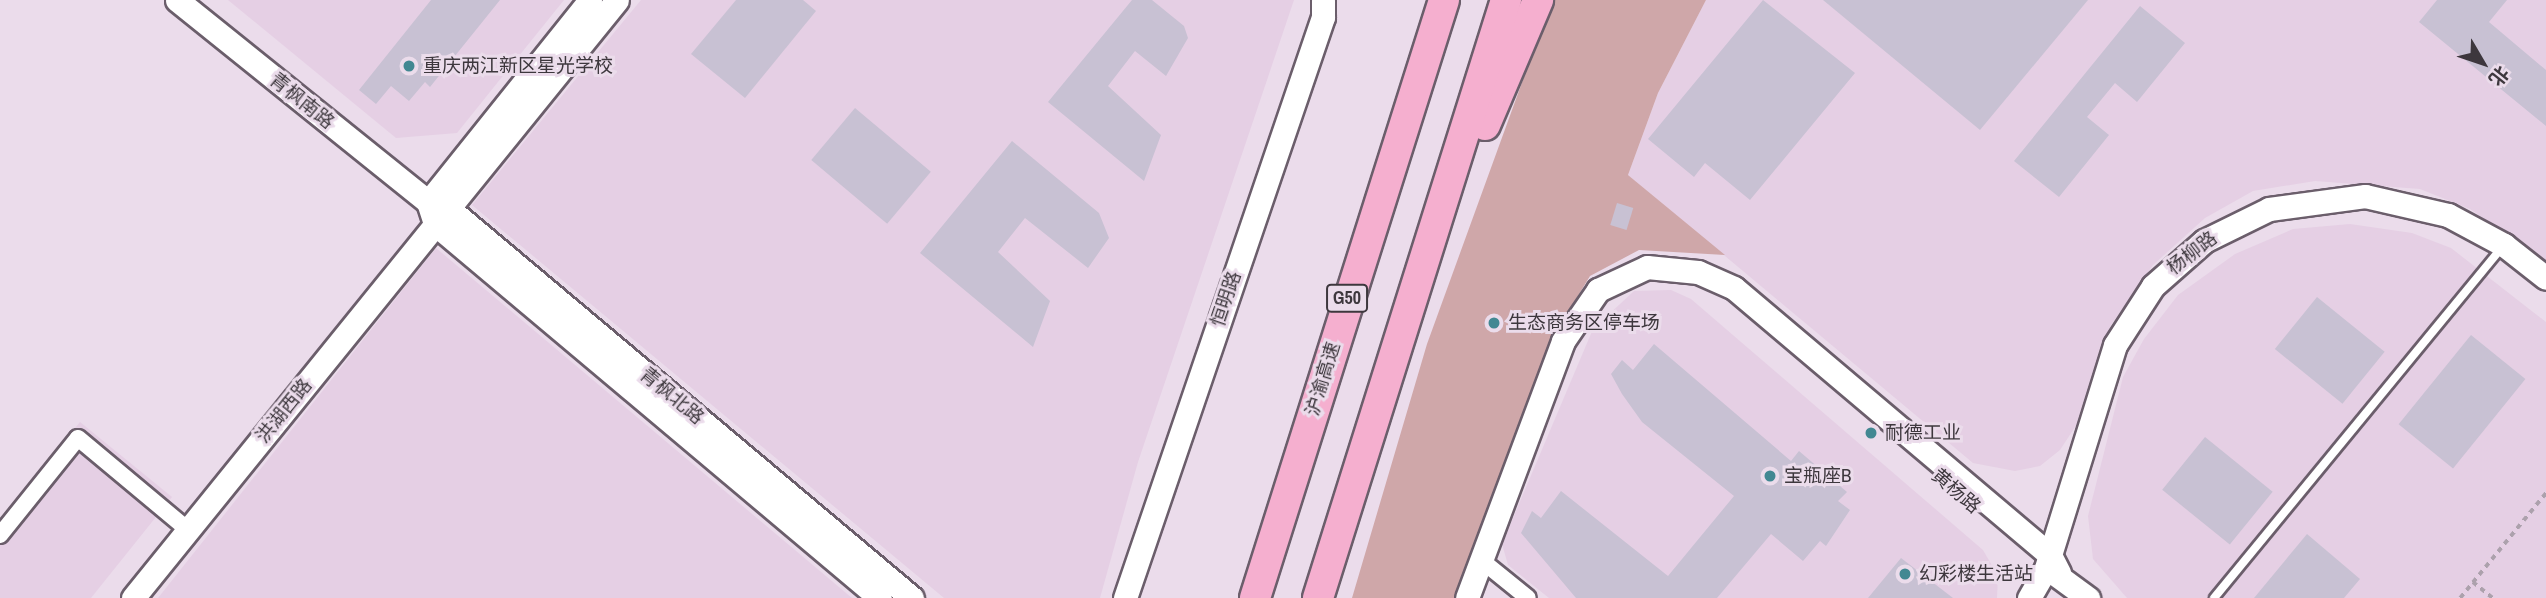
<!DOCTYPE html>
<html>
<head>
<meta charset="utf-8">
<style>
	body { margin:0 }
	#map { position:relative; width:2546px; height:598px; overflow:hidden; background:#ebdceb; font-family:"Archivo Narrow","Noto Sans SC",sans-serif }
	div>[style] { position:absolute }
	.built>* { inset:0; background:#e5cfe4 }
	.green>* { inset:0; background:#cfa7a9 }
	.building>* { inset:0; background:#c8c1d3; transform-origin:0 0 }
	.path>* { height:3.5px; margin-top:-1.75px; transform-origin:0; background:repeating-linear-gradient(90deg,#aca1ac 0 5px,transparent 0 10px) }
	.roads { filter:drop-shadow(2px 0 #6b5e6b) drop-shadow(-2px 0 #6b5e6b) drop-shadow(0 2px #6b5e6b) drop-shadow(0 -2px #6b5e6b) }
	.lane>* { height:8px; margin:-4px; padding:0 4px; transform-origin:4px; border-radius:4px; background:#fff }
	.street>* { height:16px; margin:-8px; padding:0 8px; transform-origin:8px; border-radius:8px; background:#fff }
	.secondary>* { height:23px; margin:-11.5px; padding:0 11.5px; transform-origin:11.5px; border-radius:11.5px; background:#fff }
	.highway>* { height:30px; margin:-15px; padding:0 15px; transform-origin:15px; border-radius:15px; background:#f5afcf }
	.dots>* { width:19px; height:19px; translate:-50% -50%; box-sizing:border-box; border:4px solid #ebdceb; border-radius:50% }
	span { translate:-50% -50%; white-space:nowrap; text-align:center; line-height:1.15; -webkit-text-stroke:6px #ebdceb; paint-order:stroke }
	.shield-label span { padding:2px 5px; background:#ebdceb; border:2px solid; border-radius:5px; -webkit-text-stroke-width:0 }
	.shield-label { font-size:18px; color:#3d373d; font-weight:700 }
	.poi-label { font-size:19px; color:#3d373d }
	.left { translate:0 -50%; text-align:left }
	.street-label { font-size:19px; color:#3d373d }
	.north { position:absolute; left:2448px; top:28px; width:70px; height:70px; -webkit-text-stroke:5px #ebdceb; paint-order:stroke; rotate:129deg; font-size:19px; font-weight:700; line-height:28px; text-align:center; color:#3d373d }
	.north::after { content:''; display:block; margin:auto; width:24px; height:32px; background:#3d373d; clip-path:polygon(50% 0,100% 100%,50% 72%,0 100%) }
</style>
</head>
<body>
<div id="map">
	<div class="built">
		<i style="clip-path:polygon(228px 0,564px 0,457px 133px,396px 138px)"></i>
		<i style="clip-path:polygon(641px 0,1294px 0,1138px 462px,1100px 598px,944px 598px,472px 205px)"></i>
		<i style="clip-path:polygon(1706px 0,2546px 0,2546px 262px,2470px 209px,2420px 189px,2315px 181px,2253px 191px,2205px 218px,2153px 265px,2111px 325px,2077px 424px,2060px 450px,2040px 466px,2015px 471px,1973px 463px,1628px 175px,1658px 93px)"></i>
		<i style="clip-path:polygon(2350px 224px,2412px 233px,2451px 248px,2546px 322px,2546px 598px,2127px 598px,2093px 559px,2088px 516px,2123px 377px,2144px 339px,2178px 295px,2235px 254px,2293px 229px)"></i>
		<i style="clip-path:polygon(436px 248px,852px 598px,158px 598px)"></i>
		<i style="clip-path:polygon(1671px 290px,1691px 299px,1983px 550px,1998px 576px,1997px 598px,1549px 598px,1508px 565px,1502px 544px,1593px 329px,1634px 291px)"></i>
		<i style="clip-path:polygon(80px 422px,172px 497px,91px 598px,0 598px,0 521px)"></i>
	</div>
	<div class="green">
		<i style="clip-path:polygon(1552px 0,1706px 0,1658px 93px,1628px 175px,1725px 255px,1639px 250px,1590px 276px,1550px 342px,1458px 598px,1352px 598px,1427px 344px)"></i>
	</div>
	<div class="building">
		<i style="clip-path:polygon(431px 0,500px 0,430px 87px,425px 82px,409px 101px,391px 86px,376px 104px,359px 90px)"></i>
		<i style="clip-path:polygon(736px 0,803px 0,816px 11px,745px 98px,691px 54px)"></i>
		<i style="clip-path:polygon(1132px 0,1152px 0,1184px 26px,1188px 38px,1166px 76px,1135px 51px,1108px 86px,1161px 135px,1144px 181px,1048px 102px)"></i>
		<i style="clip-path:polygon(1763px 0,1855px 73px,1750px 200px,1705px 163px,1694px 177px,1648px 139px)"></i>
		<i style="clip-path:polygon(1823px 0,2088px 0,1980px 130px)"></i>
		<i style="clip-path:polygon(2437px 0,2507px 0,2489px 22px,2546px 70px,2546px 126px,2419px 22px)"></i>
		<i style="clip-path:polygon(2140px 6px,2185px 43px,2137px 102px,2115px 83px,2087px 117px,2109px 135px,2059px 197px,2014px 161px)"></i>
		<i style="left:855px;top:108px;width:99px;height:68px;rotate:40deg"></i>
		<i style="clip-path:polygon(1012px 141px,1099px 213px,1109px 238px,1088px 268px,1025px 218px,998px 252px,1050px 301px,1033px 347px,920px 253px)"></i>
		<i style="left:1617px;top:203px;width:17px;height:23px;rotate:17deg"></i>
		<i style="left:2317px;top:297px;width:87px;height:67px;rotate:39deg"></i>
		<i style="left:2471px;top:335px;width:70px;height:115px;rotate:39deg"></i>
		<i style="clip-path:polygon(1654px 344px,1791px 461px,1799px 451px,1847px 492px,1838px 501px,1850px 510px,1826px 546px,1820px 541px,1803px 561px,1771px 534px,1717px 598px,1576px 598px,1521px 533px,1532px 511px,1541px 518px,1561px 491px,1668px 576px,1734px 496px,1642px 422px,1622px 394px,1611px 374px,1622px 360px,1633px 370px)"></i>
		<i style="left:2205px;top:437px;width:87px;height:68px;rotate:39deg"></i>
		<i style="clip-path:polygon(2307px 534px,2360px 579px,2344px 598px,2254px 598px)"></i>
		<i style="clip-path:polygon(1901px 558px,1953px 598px,1868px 598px)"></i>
	</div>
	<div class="path">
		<i style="left:2473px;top:582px;width:26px;rotate:39deg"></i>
		<i style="left:2460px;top:598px;width:136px;rotate:-50.7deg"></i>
	</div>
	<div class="roads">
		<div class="lane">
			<i style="left:2214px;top:598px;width:455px;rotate:-50.6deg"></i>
		</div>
		<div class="street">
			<i style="left:0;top:535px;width:124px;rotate:-51.2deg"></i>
			<i style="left:78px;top:438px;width:143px;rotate:39.9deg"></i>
			<i style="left:1481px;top:560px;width:60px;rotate:39deg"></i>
		</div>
		<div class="secondary">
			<i style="left:177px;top:0;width:322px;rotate:38.8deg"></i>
			<i style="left:428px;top:202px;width:21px;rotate:17deg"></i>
			<i style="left:448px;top:208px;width:606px;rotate:40.05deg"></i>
			<i style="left:590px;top:0;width:259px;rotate:128.7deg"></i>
			<i style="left:428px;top:202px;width:23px;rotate:72deg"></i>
			<i style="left:435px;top:224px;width:581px;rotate:40.05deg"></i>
			<i style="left:2047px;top:568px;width:51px;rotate:36.2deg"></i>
			<i style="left:133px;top:598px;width:769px;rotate:-51.01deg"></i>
			<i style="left:1125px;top:598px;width:614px;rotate:-71.18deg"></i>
			<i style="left:1323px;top:17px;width:17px;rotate:-90deg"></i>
			<i style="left:1467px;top:598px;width:274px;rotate:-69.5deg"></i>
			<i style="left:1563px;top:341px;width:62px;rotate:-55.5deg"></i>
			<i style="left:1598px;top:290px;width:54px;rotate:-25.1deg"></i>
			<i style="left:1647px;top:267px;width:51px;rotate:5.6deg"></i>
			<i style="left:1698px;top:272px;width:39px;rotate:24deg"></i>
			<i style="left:1734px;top:288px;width:414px;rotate:40.2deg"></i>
			<i style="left:2050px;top:555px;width:20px;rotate:63deg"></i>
			<i style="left:2029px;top:598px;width:34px;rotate:-60deg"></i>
			<i style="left:2046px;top:568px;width:233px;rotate:-72.8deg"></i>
			<i style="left:2115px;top:345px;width:70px;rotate:-57.2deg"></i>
			<i style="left:2153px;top:286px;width:68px;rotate:-41.4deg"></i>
			<i style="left:2204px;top:241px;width:72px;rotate:-26.2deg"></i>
			<i style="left:2269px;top:209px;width:97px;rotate:-7.7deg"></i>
			<i style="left:2365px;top:196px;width:85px;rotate:12.9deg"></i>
			<i style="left:2448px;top:215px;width:64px;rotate:28.2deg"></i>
			<i style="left:2504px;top:245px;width:53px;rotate:38.2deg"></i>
		</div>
		<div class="highway">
			<i style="left:1485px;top:125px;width:136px;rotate:-67deg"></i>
			<i style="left:1255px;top:598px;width:627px;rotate:-72.46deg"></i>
			<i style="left:1318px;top:598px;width:627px;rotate:-72.55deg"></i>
		</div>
	</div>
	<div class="dots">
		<i style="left:409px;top:66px;background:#428892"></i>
		<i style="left:1494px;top:323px;background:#428892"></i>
		<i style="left:1871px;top:433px;background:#428892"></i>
		<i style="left:1770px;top:476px;background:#428892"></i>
		<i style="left:1905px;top:574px;background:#428892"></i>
	</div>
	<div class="shield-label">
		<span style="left:1347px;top:298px">G50</span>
	</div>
	<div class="poi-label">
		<span class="left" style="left:423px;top:66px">重庆两江新区星光学校</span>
		<span class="left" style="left:1508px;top:323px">生态商务区停车场</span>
		<span class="left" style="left:1885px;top:433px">耐德工业</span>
		<span class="left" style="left:1784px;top:476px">宝瓶座B</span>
		<span class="left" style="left:1919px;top:574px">幻彩楼生活站</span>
	</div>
	<div class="street-label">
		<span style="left:302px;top:101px;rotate:39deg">青枫南路</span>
		<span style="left:2192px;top:253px;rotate:-37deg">杨柳路</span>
		<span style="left:1226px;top:299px;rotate:-71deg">恒明路</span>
		<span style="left:1323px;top:379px;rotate:-73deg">沪渝高速</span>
		<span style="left:672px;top:396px;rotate:40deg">青枫北路</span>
		<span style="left:284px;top:411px;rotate:-51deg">洪湖西路</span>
		<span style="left:1956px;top:491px;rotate:41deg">黄杨路</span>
	</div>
	<div class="north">北</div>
</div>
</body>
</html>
